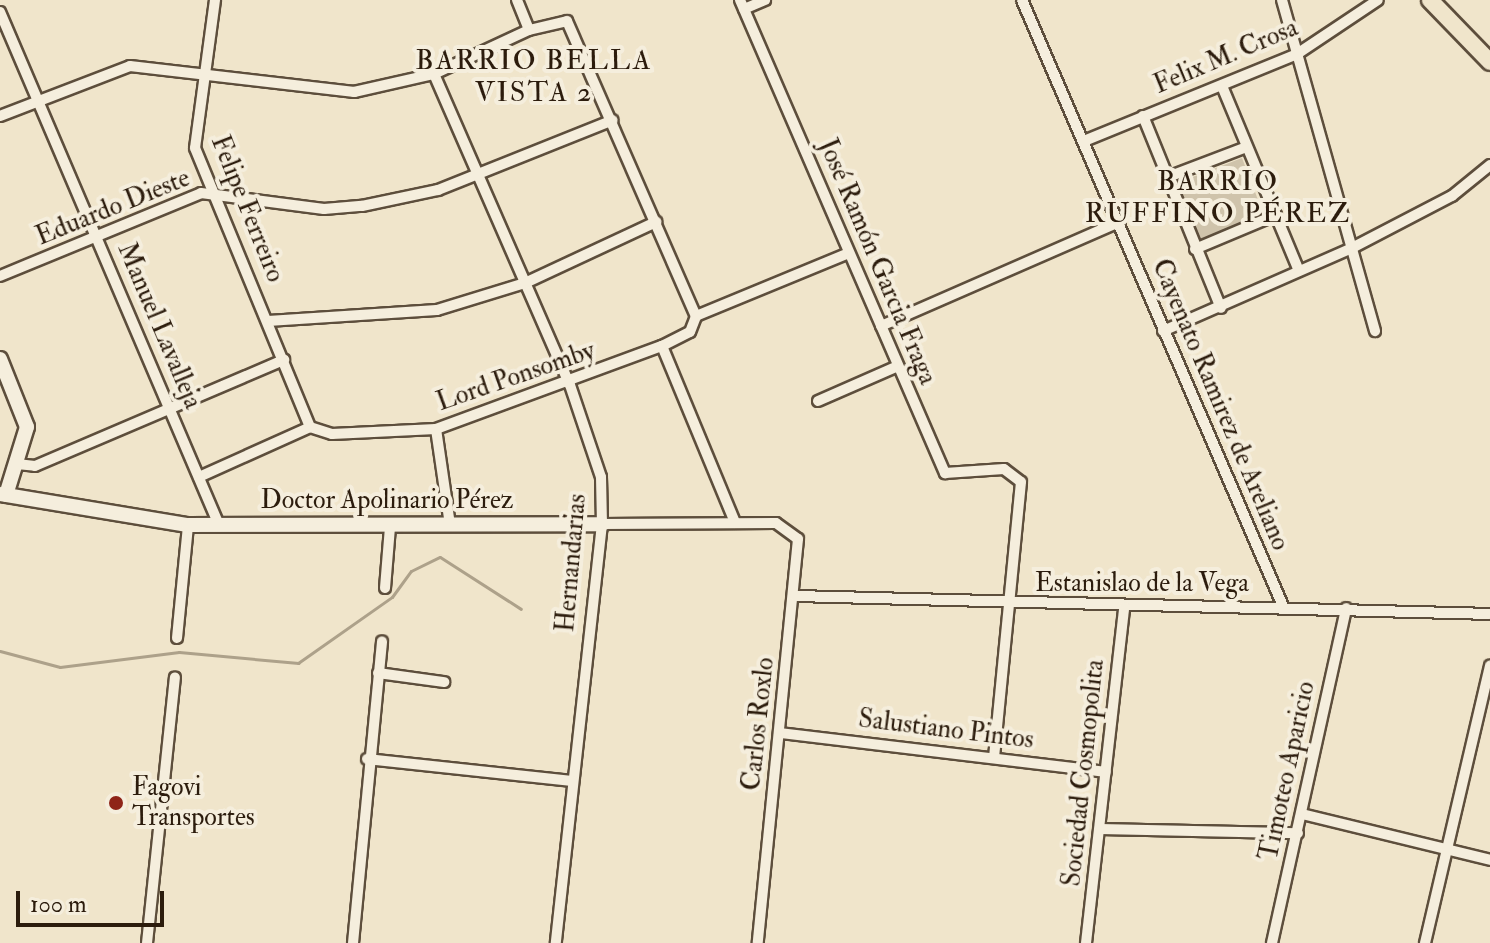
<!DOCTYPE html>
<html>
<head>
<meta charset="utf-8">
<style>
	body { margin:0 }
	#map { position:relative; width:1490px; height:943px; overflow:hidden; background:#f0e5cb; font-family:"IM FELL Double Pica",serif }
	div>[style] { position:absolute }
	.green>* { inset:0; background:#cfc3ab; transform-origin:0 0 }
	.stream>* { height:3px; margin:-1.5px; padding:0 1.5px; transform-origin:1.5px; border-radius:1.5px; background:#ada18a }
	.roads { filter:drop-shadow(2px 0 #5d4e3c) drop-shadow(-2px 0 #5d4e3c) drop-shadow(0 2px #5d4e3c) drop-shadow(0 -2px #5d4e3c) }
	.street>* { height:10px; margin:-5px; padding:0 5px; transform-origin:5px; border-radius:5px; background:#f5eedd }
	.secondary>* { height:14px; margin:-7px; padding:0 7px; transform-origin:7px; border-radius:7px; background:#f5eedd }
	.primary>* { height:16px; margin:-8px; padding:0 8px; transform-origin:8px; border-radius:8px; background:#f0e5cb }
	.dots>* { width:22px; height:22px; translate:-50% -50%; box-sizing:border-box; border:4px solid #f5eedd; border-radius:50% }
	span { translate:-50% -50%; white-space:nowrap; text-align:center; line-height:1.15; -webkit-text-stroke:8px #f5eedd; paint-order:stroke }
	.street-label { font-size:26px; color:#2c1c0d }
	.poi-label { font-size:26px; color:#2c1c0d }
	.left { translate:0 -50%; text-align:left }
	.neighbourhood-label { font-size:28px; color:#2c1c0d; letter-spacing:2px }
	.scale { position:absolute; left:16px; top:891px; width:148px; height:36px; box-sizing:border-box; border:4px solid #2c1c0d; border-top:0; padding-left:10px; font-size:24px; line-height:28px; white-space:nowrap; color:#2c1c0d; -webkit-text-stroke:6px #f5eedd; paint-order:stroke }
</style>
</head>
<body>
<div id="map">
	<div class="green">
		<i style="left:1242px;top:158px;width:61px;height:71px;rotate:69deg"></i>
	</div>
	<div class="stream">
		<i style="left:0;top:651px;width:62px;rotate:14.9deg"></i>
		<i style="left:60px;top:667px;width:120px;rotate:-7.2deg"></i>
		<i style="left:179px;top:652px;width:120px;rotate:5.3deg"></i>
		<i style="left:298px;top:663px;width:115px;rotate:-35.1deg"></i>
		<i style="left:392px;top:597px;width:32px;rotate:-54deg"></i>
		<i style="left:411px;top:571px;width:32px;rotate:-26deg"></i>
		<i style="left:440px;top:557px;width:96px;rotate:32.7deg"></i>
	</div>
	<div class="roads">
		<div class="street">
			<i style="left:215px;top:0;width:149px;rotate:97.7deg"></i>
			<i style="left:195px;top:148px;width:302px;rotate:67.6deg"></i>
			<i style="left:517px;top:0;width:32px;rotate:68deg"></i>
			<i style="left:740px;top:0;width:516px;rotate:66.57deg"></i>
			<i style="left:945px;top:473px;width:59px;rotate:-3.9deg"></i>
			<i style="left:1004px;top:469px;width:21px;rotate:37deg"></i>
			<i style="left:1021px;top:482px;width:275px;rotate:95.6deg"></i>
			<i style="left:1022px;top:0;width:660px;rotate:66.7deg"></i>
			<i style="left:1282px;top:0;width:344px;rotate:74.3deg"></i>
			<i style="left:744px;top:9px;width:23px;rotate:-23deg"></i>
			<i style="left:0;top:12px;width:558px;rotate:66.88deg"></i>
			<i style="left:434px;top:74px;width:339px;rotate:66.4deg"></i>
			<i style="left:570px;top:385px;width:97px;rotate:71.4deg"></i>
			<i style="left:601px;top:477px;width:47px;rotate:88.8deg"></i>
			<i style="left:602px;top:524px;width:422px;rotate:96.3deg"></i>
			<i style="left:1222px;top:86px;width:200px;rotate:67.4deg"></i>
			<i style="left:0;top:116px;width:139px;rotate:-21deg"></i>
			<i style="left:130px;top:66px;width:226px;rotate:6.6deg"></i>
			<i style="left:354px;top:92px;width:82px;rotate:-12.7deg"></i>
			<i style="left:434px;top:74px;width:105px;rotate:-24.9deg"></i>
			<i style="left:529px;top:30px;width:39px;rotate:-13deg"></i>
			<i style="left:567px;top:21px;width:322px;rotate:66.4deg"></i>
			<i style="left:1143px;top:116px;width:207px;rotate:67.9deg"></i>
			<i style="left:1084px;top:141px;width:230px;rotate:-22.2deg"></i>
			<i style="left:1297px;top:54px;width:97px;rotate:-33.7deg"></i>
			<i style="left:1168px;top:177px;width:81px;rotate:-20.9deg"></i>
			<i style="left:1195px;top:249px;width:88px;rotate:-22.8deg"></i>
			<i style="left:0;top:276px;width:217px;rotate:-22.4deg"></i>
			<i style="left:201px;top:193px;width:124px;rotate:7.4deg"></i>
			<i style="left:324px;top:209px;width:38px;rotate:-5deg"></i>
			<i style="left:362px;top:206px;width:78px;rotate:-11.9deg"></i>
			<i style="left:438px;top:190px;width:188px;rotate:-21.8deg"></i>
			<i style="left:696px;top:316px;width:165px;rotate:-22.4deg"></i>
			<i style="left:268px;top:321px;width:169px;rotate:-3.7deg"></i>
			<i style="left:437px;top:310px;width:92px;rotate:-17.1deg"></i>
			<i style="left:525px;top:283px;width:145px;rotate:-25deg"></i>
			<i style="left:881px;top:326px;width:260px;rotate:-23.6deg"></i>
			<i style="left:1163px;top:331px;width:204px;rotate:-23.7deg"></i>
			<i style="left:1350px;top:249px;width:115px;rotate:-27.5deg"></i>
			<i style="left:1452px;top:196px;width:49px;rotate:-39.2deg"></i>
			<i style="left:662px;top:346px;width:191px;rotate:67.5deg"></i>
			<i style="left:818px;top:401px;width:87px;rotate:-23.6deg"></i>
			<i style="left:310px;top:427px;width:23px;rotate:18deg"></i>
			<i style="left:332px;top:434px;width:104px;rotate:-2.8deg"></i>
			<i style="left:436px;top:429px;width:241px;rotate:-20.2deg"></i>
			<i style="left:662px;top:346px;width:31px;rotate:-27deg"></i>
			<i style="left:690px;top:332px;width:17px;rotate:-69deg"></i>
			<i style="left:436px;top:429px;width:97px;rotate:81.7deg"></i>
			<i style="left:17px;top:464px;width:18px;rotate:6deg"></i>
			<i style="left:35px;top:466px;width:271px;rotate:-23.1deg"></i>
			<i style="left:199px;top:477px;width:122px;rotate:-24.2deg"></i>
			<i style="left:602px;top:524px;width:174px;rotate:-0.3deg"></i>
			<i style="left:776px;top:523px;width:27px;rotate:36deg"></i>
			<i style="left:798px;top:539px;width:406px;rotate:95.7deg"></i>
			<i style="left:385px;top:588px;width:61px;rotate:-85.3deg"></i>
			<i style="left:795px;top:596px;width:695px;rotate:1.48deg"></i>
			<i style="left:177px;top:638px;width:114px;rotate:-84.4deg"></i>
			<i style="left:378px;top:673px;width:67px;rotate:7.8deg"></i>
			<i style="left:780px;top:733px;width:328px;rotate:6.8deg"></i>
			<i style="left:367px;top:759px;width:206px;rotate:6.1deg"></i>
			<i style="left:1302px;top:814px;width:194px;rotate:13.7deg"></i>
			<i style="left:1100px;top:829px;width:198px;rotate:1.2deg"></i>
			<i style="left:147px;top:943px;width:267px;rotate:-84deg"></i>
			<i style="left:353px;top:943px;width:303px;rotate:-84.5deg"></i>
			<i style="left:1086px;top:943px;width:338px;rotate:-83.5deg"></i>
			<i style="left:1272px;top:943px;width:343px;rotate:-77.5deg"></i>
			<i style="left:1425px;top:943px;width:285px;rotate:-76.8deg"></i>
		</div>
		<div class="secondary">
			<i style="left:0;top:359px;width:73px;rotate:68.3deg"></i>
			<i style="left:27px;top:427px;width:71px;rotate:107.2deg"></i>
			<i style="left:0;top:494px;width:191px;rotate:9.4deg"></i>
			<i style="left:188px;top:525px;width:414px;rotate:-0.1deg"></i>
		</div>
		<div class="primary">
			<i style="left:1430px;top:0;width:86px;rotate:45.9deg"></i>
		</div>
	</div>
	<div class="dots">
		<i style="left:116px;top:803px;background:#8f2418"></i>
	</div>
	<div class="street-label">
		<span style="left:1226px;top:57px;rotate:-23deg">Felix M. Crosa</span>
		<span style="left:113px;top:208px;rotate:-22deg">Eduardo Dieste</span>
		<span style="left:247px;top:209px;rotate:68deg">Felipe Ferreiro</span>
		<span style="left:877px;top:262px;rotate:67deg">José Ramón Garcia Fraga</span>
		<span style="left:159px;top:326px;rotate:67deg">Manuel Lavalleja</span>
		<span style="left:516px;top:377px;rotate:-19deg">Lord Ponsomby</span>
		<span style="left:1220px;top:405px;rotate:67deg">Cayenato Ramirez de Areliano</span>
		<span style="left:387px;top:501px">Doctor Apolinario Pérez</span>
		<span style="left:572px;top:563px;rotate:-85deg">Hernandarias</span>
		<span style="left:1142px;top:584px">Estanislao de la Vega</span>
		<span style="left:759px;top:724px;rotate:-84deg">Carlos Roxlo</span>
		<span style="left:946px;top:730px;rotate:7deg">Salustiano Pintos</span>
		<span style="left:1288px;top:771px;rotate:-78deg">Timoteo Aparicio</span>
		<span style="left:1084px;top:773px;rotate:-84deg">Sociedad Cosmopolita</span>
	</div>
	<div class="poi-label">
		<span class="left" style="left:132px;top:803px">Fagovi<br>Transportes</span>
	</div>
	<div class="neighbourhood-label">
		<span style="left:534px;top:77px">BARRIO BELLA<br>VISTA 2</span>
		<span style="left:1218px;top:198px">BARRIO<br>RUFFINO PÉREZ</span>
	</div>
	<div class="scale">100 m</div>
</div>
</body>
</html>
